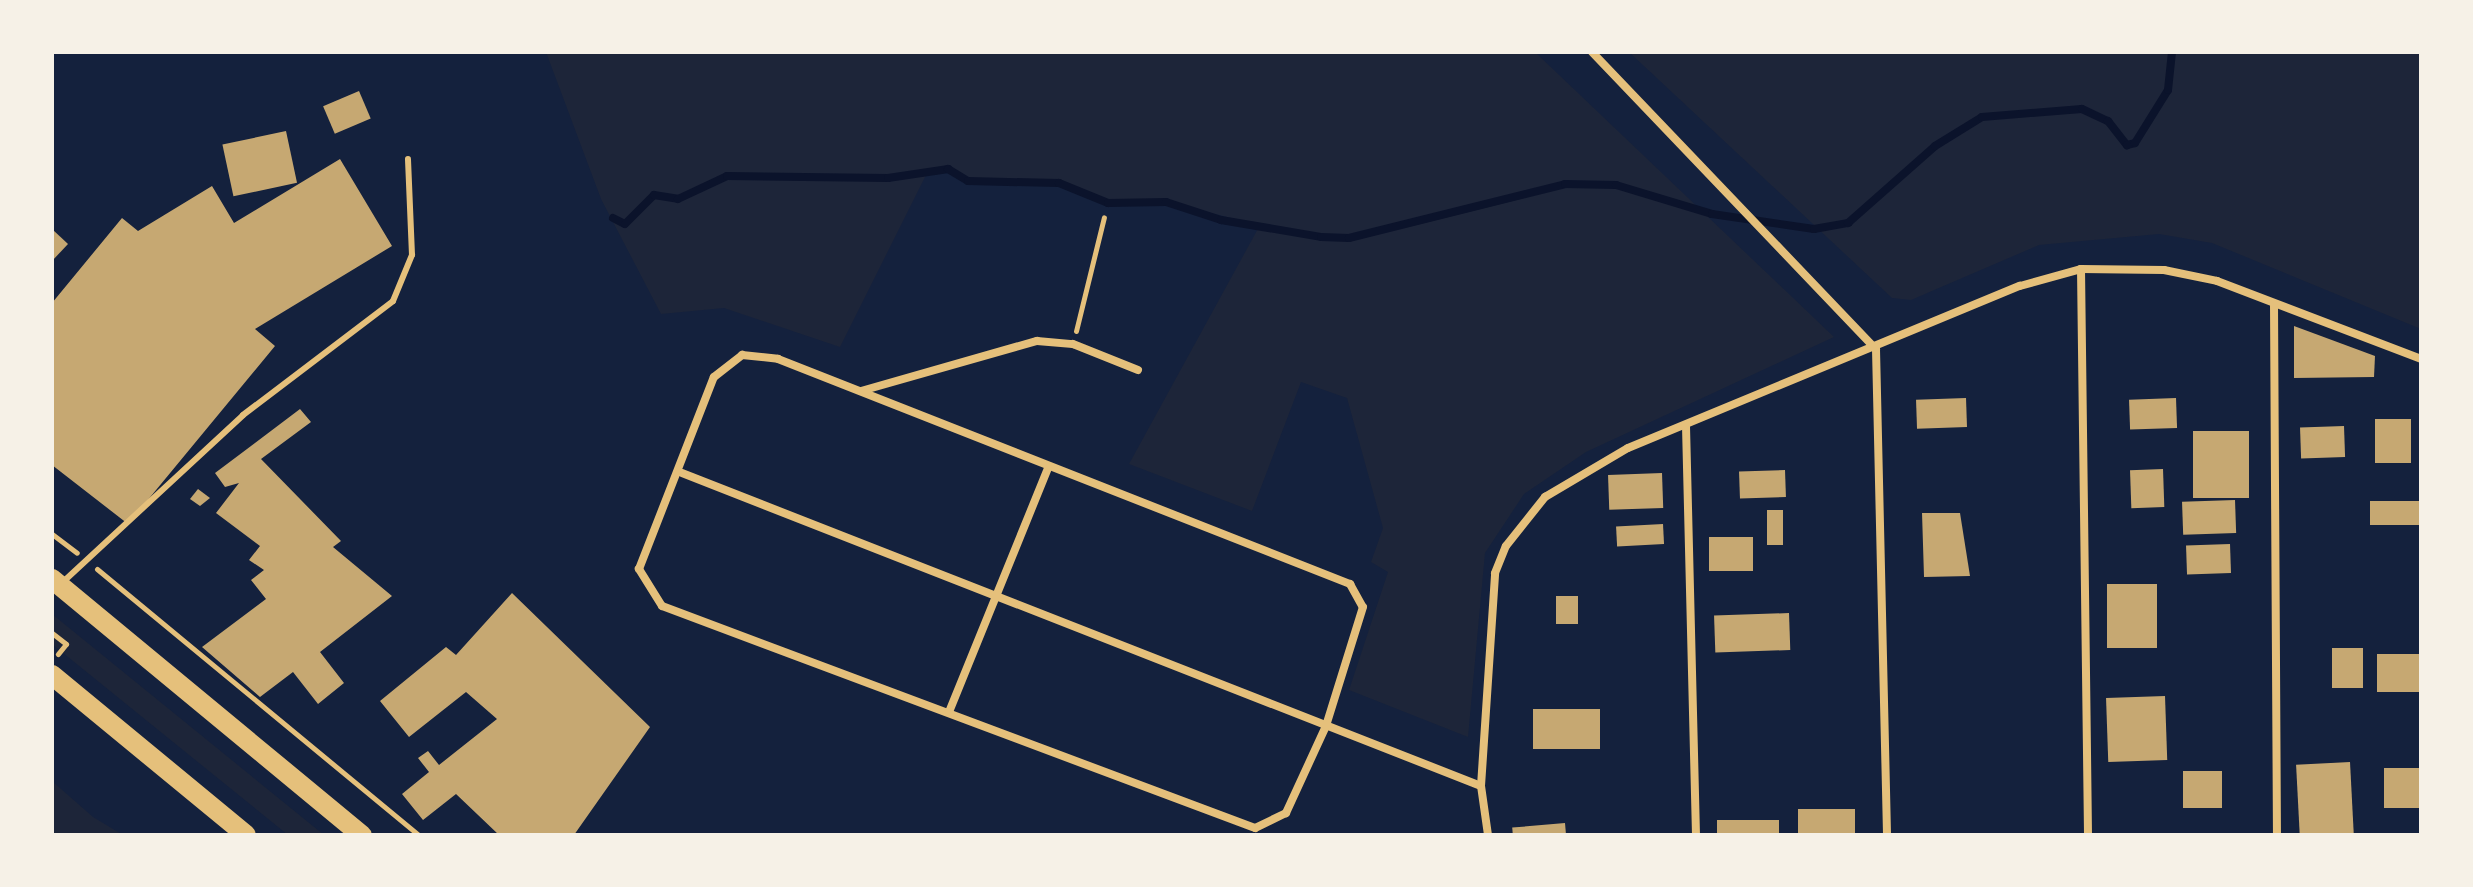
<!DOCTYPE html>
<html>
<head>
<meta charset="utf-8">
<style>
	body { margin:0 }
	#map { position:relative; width:2473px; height:887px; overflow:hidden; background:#14213d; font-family:Commissioner,sans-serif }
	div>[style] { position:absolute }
	.green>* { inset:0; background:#1d2539 }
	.stream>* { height:8px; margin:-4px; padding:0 4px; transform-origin:4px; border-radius:4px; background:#0b132b }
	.building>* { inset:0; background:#c6a872; transform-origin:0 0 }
	.path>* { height:5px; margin:-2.5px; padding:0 2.5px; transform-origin:2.5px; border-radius:2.5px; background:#e5c07b }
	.service>* { height:6px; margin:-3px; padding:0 3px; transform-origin:3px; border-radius:3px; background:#e5c07b }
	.minor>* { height:8px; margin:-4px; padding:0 4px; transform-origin:4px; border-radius:4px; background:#e5c07b }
	.primary>* { height:20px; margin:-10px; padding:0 10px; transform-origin:10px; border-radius:10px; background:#e5c07b }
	span { translate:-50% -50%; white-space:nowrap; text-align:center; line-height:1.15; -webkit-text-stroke:8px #f6f1e7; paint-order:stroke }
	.frame { position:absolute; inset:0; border:54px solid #f6f1e7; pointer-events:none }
</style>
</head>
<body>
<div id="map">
	<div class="green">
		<i style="clip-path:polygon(546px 52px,1535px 52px,1834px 337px,1586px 452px,1524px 494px,1485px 553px,1468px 737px,1349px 690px,1388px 572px,1371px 562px,1383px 528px,1347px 398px,1301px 382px,1252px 511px,1129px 464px,1260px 225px,1166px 202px,1108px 203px,1059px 183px,968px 181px,948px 169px,929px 169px,840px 347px,724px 308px,661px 314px,601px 199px)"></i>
		<i style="clip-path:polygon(1629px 52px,2421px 52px,2421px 329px,2212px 243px,2159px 234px,2039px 245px,1911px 300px,1892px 298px)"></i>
		<i style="clip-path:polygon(52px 614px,324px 835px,288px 835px,52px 644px)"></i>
		<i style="clip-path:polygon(52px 781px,93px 817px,123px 835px,52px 835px)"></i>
	</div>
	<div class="stream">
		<i style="left:613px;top:218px;width:13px;rotate:27deg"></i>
		<i style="left:625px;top:224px;width:41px;rotate:-45deg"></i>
		<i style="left:654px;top:195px;width:24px;rotate:9deg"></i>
		<i style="left:678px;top:199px;width:54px;rotate:-25.1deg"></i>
		<i style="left:727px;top:176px;width:161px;rotate:0.7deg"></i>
		<i style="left:888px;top:178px;width:61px;rotate:-8.5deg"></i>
		<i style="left:948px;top:169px;width:23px;rotate:31deg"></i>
		<i style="left:968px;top:181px;width:91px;rotate:1.3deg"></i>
		<i style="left:1059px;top:183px;width:53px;rotate:22.2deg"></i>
		<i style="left:1108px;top:203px;width:58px;rotate:-1deg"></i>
		<i style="left:1166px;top:202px;width:58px;rotate:18.1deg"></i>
		<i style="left:1221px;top:220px;width:101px;rotate:9.6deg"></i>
		<i style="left:1321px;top:237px;width:28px;rotate:2deg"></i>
		<i style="left:1349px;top:238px;width:223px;rotate:-14deg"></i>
		<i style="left:1565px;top:184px;width:51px;rotate:1.1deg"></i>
		<i style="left:1616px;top:185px;width:100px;rotate:16.8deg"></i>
		<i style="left:1712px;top:214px;width:103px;rotate:8.4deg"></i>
		<i style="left:1814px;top:229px;width:35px;rotate:-10deg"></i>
		<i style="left:1848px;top:223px;width:116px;rotate:-41.5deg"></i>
		<i style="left:1935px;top:146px;width:55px;rotate:-31.7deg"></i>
		<i style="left:1982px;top:117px;width:100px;rotate:-4.6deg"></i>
		<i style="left:2082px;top:109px;width:29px;rotate:25deg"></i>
		<i style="left:2108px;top:121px;width:31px;rotate:52deg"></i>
		<i style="left:2127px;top:145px;width:8px;rotate:-14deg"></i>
		<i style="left:2135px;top:143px;width:62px;rotate:-58.1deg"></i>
		<i style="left:2168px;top:90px;width:38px;rotate:-84deg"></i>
	</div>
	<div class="building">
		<i style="left:359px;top:91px;width:30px;height:39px;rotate:67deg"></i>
		<i style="left:286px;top:131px;width:53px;height:65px;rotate:78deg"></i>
		<i style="clip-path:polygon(340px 159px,392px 246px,255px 329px,275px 346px,128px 524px,52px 465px,52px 303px,122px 218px,138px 231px,212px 186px,234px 223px)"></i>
		<i style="clip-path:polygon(52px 229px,68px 244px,52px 261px)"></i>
		<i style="clip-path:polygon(2294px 326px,2375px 356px,2374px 377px,2294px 378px)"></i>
		<i style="left:1966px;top:398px;width:29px;height:50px;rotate:88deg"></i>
		<i style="left:2176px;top:398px;width:30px;height:47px;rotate:88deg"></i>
		<i style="clip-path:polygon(300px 409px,311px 422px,261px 459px,341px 541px,333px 547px,392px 596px,320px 652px,344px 683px,318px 704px,293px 672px,260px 697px,202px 647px,266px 599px,251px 580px,264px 570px,249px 560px,260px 546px,216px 513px,239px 483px,225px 487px,215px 473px)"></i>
		<i style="left:2375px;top:419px;width:36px;height:44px"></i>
		<i style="left:2344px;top:426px;width:31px;height:44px;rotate:88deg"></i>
		<i style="left:2193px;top:431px;width:56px;height:67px"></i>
		<i style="left:2163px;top:469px;width:38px;height:33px;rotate:88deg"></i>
		<i style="left:1785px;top:470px;width:27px;height:46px;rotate:88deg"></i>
		<i style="left:1662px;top:473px;width:35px;height:54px;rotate:88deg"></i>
		<i style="clip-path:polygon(198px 489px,210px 498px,200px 506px,190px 499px)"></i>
		<i style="left:2235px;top:500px;width:33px;height:53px;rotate:88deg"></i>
		<i style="left:2421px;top:501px;width:24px;height:51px;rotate:90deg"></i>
		<i style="left:1767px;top:510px;width:16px;height:35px"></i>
		<i style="clip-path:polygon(1922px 513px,1960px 513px,1970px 576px,1924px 577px)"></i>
		<i style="left:1663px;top:524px;width:20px;height:47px;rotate:87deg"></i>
		<i style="left:1709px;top:537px;width:44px;height:34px"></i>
		<i style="left:2230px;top:544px;width:29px;height:44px;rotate:88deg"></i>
		<i style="left:2157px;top:584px;width:64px;height:50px;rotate:90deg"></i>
		<i style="clip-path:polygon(512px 593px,650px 727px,574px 835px,499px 835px,456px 794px,423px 820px,402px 794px,429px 772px,418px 758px,428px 751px,439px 765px,497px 719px,466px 692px,409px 737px,380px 701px,446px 647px,456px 655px)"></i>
		<i style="left:1556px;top:596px;width:22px;height:28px"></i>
		<i style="left:1789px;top:613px;width:37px;height:75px;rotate:88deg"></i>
		<i style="left:2332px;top:648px;width:31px;height:40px"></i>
		<i style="left:2421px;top:654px;width:38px;height:44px;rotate:90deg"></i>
		<i style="left:2165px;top:696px;width:64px;height:59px;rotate:88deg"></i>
		<i style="left:1600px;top:709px;width:40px;height:67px;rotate:90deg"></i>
		<i style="left:2350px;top:762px;width:73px;height:54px;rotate:87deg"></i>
		<i style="left:2421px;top:768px;width:40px;height:37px;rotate:90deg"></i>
		<i style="left:2183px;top:771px;width:39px;height:37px"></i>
		<i style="left:1855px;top:809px;width:26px;height:57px;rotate:90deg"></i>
		<i style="left:1779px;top:820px;width:15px;height:62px;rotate:90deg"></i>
		<i style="left:1565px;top:823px;width:12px;height:53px;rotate:85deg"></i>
	</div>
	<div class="path">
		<i style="left:1076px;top:331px;width:117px;rotate:-76.2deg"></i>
		<i style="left:52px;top:534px;width:31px;rotate:37deg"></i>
		<i style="left:97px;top:569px;width:418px;rotate:39.6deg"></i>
		<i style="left:52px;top:633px;width:18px;rotate:38deg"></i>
		<i style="left:66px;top:644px;width:13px;rotate:129deg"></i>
	</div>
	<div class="service">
		<i style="left:64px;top:581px;width:244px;rotate:-42.8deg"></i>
		<i style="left:243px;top:415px;width:188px;rotate:-37.2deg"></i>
		<i style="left:393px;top:301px;width:50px;rotate:-67.6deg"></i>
		<i style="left:412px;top:255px;width:96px;rotate:-92.4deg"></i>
	</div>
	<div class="minor">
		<i style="left:1592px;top:52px;width:411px;rotate:46.3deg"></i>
		<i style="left:1876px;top:349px;width:486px;rotate:88.7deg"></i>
		<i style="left:2081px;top:269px;width:566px;rotate:89.29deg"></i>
		<i style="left:2274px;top:304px;width:531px;rotate:89.68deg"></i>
		<i style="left:742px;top:355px;width:36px;rotate:6deg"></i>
		<i style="left:778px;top:359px;width:615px;rotate:21.47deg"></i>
		<i style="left:1350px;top:584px;width:26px;rotate:61deg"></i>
		<i style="left:1363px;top:607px;width:125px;rotate:107.3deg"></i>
		<i style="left:1326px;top:726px;width:96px;rotate:114.7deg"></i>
		<i style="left:1286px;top:813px;width:34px;rotate:154deg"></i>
		<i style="left:1255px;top:828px;width:633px;rotate:-159.48deg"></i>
		<i style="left:662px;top:606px;width:44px;rotate:-121.9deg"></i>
		<i style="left:639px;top:569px;width:206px;rotate:-68.7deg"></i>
		<i style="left:714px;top:377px;width:36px;rotate:-38deg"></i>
		<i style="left:861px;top:391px;width:183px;rotate:-15.9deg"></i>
		<i style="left:1037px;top:341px;width:36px;rotate:5deg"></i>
		<i style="left:1073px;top:344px;width:70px;rotate:21.8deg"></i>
		<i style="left:1686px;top:426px;width:409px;rotate:88.6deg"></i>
		<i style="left:682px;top:473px;width:858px;rotate:21.39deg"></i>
		<i style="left:949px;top:712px;width:263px;rotate:-67.9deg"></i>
		<i style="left:1488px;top:835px;width:49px;rotate:-98.1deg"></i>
		<i style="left:1481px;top:786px;width:213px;rotate:-86.2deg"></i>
		<i style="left:1495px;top:573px;width:29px;rotate:-68deg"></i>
		<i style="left:1506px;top:546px;width:63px;rotate:-51.5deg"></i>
		<i style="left:1545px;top:497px;width:96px;rotate:-30.6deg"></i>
		<i style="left:1628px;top:448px;width:424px;rotate:-22.5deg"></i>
		<i style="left:2020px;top:286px;width:63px;rotate:-15.6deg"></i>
		<i style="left:2081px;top:269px;width:83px;rotate:0.7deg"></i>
		<i style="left:2164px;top:270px;width:54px;rotate:11.7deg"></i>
		<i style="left:2217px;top:281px;width:218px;rotate:20.9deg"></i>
	</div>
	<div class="primary">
		<i style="left:52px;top:579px;width:402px;rotate:39.6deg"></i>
		<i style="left:52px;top:675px;width:251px;rotate:39.5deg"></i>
	</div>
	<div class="frame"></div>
</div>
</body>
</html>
